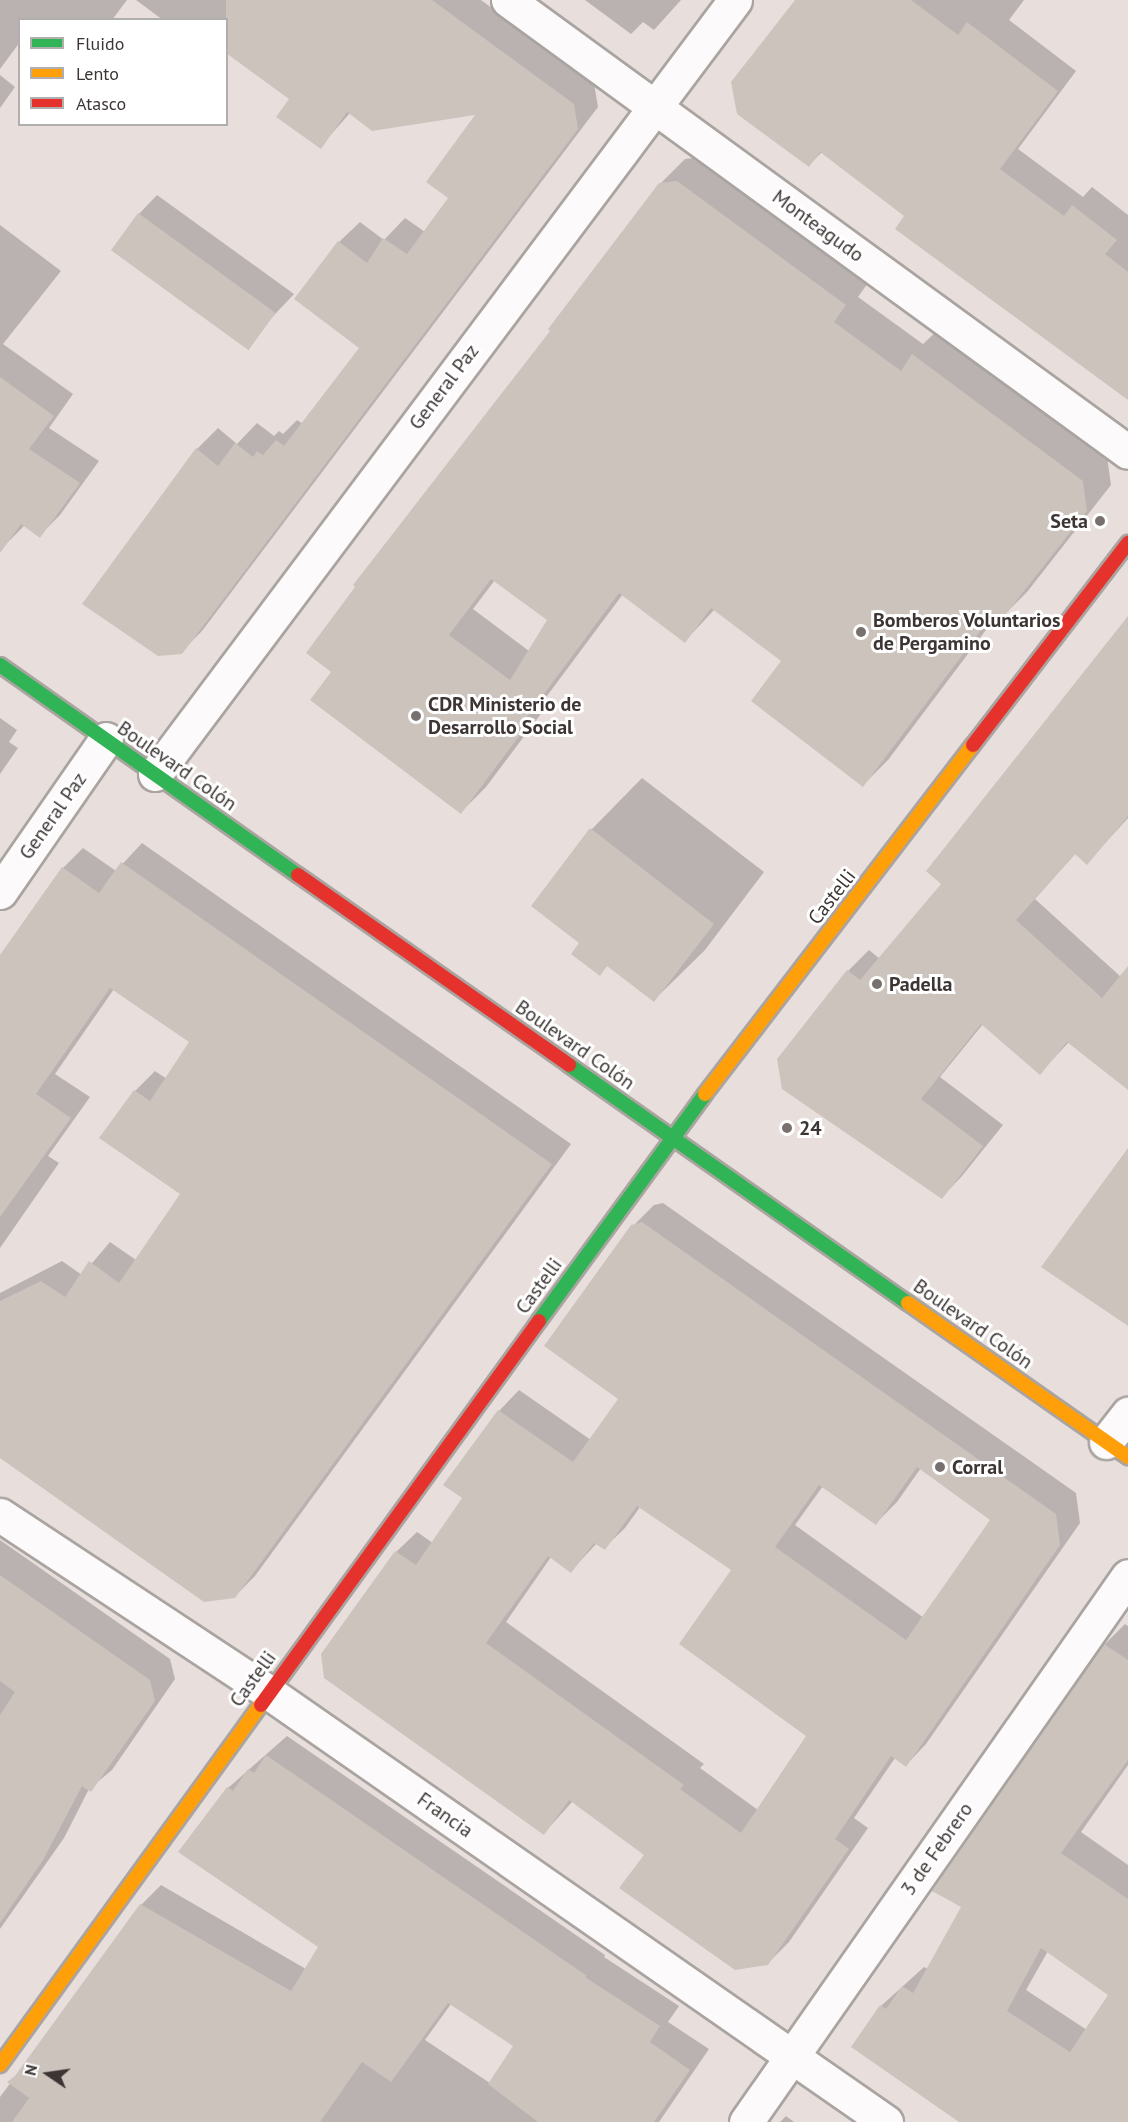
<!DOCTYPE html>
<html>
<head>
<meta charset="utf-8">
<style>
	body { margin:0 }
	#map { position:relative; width:1128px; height:2122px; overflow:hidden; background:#e8dfdc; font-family:"PT Sans",sans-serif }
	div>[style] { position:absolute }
	.shadow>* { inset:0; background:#0003 }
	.building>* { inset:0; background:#ccc3bd; transform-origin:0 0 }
	.roads { filter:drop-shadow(2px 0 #aaa4a1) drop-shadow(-2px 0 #aaa4a1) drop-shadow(0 2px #aaa4a1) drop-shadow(0 -2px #aaa4a1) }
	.street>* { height:33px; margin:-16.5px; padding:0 16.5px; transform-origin:16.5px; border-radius:16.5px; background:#fcfafa }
	.fast>* { height:14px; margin:-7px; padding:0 7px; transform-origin:7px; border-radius:7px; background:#30b455 }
	.slow>* { height:14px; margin:-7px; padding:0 7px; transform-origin:7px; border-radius:7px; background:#ff9f0a }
	.jam>* { height:14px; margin:-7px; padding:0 7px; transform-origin:7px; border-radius:7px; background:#e5322d }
	.dots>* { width:16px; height:16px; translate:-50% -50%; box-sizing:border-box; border:3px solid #fff; border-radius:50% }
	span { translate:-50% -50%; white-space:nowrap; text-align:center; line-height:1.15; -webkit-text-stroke:6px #fff; paint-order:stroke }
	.street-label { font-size:20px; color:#3c3534 }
	.poi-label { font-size:20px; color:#3c3534; font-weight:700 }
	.right { translate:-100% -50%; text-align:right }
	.left { translate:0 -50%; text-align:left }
	.legend { position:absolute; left:18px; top:18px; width:210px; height:108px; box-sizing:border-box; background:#fff; border:2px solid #b1aeae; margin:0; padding:8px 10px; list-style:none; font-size:18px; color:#3c3534 }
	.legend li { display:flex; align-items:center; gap:12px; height:30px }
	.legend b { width:30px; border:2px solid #b1aeae }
	.north { position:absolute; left:18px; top:2044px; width:60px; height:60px; -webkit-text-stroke:4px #fff; paint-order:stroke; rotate:283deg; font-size:16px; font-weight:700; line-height:24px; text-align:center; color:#3c3534 }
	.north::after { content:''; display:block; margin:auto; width:21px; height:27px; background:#3c3534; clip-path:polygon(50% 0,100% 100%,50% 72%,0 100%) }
</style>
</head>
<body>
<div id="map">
	<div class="shadow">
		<i style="clip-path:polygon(0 0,127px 0,112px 20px,20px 20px,20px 42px,0 69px)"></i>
		<i style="clip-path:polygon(136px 0,481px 0,594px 83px,598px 107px,202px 631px,181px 652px,84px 603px,197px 449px,218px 428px,237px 444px,257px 423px,274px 436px,279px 431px,283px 434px,297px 420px,303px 424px,361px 348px,339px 242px,360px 222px,384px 240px,405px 218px,425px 232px,450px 197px,479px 113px,350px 113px,320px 147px,291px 99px,226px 20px,163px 20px)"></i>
		<i style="clip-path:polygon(585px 0,681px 0,654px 30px,643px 22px,631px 34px)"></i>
		<i style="clip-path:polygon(796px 0,1024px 0,1009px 20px,1076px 71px,1018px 149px,1083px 197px,1092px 187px,1128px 215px,1128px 398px,906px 216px,822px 152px,809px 165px)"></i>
		<i style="clip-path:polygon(0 75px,15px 87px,0 108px)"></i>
		<i style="clip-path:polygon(evenodd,702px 157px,870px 280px,858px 297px,923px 344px,938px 330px,1107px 456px,1111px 485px,1027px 592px,1002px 617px,998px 614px,888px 760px,863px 785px,783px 661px,715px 609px,685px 641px,623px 594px,541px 704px,546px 707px,486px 787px,461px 812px,333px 671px,552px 330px,660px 184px,685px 159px,702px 157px,495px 580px,549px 620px,529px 651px,473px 609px,495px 580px)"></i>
		<i style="clip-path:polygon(157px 195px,294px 294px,247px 344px,139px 214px)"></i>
		<i style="clip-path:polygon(0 225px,61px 271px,3px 344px,73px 394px,49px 428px,99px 461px,60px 515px,39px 536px,25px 525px,3px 547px,0 545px)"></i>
		<i style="clip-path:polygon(1128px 617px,1128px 818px,1087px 863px,1076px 853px,1035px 899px,1121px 977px,1128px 968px,1128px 1068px,1069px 1042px,1040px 1073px,983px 1024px,940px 1077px,1003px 1125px,962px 1176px,942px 1197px,848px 971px,869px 950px,880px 959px,943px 884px)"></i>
		<i style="clip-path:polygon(0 718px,17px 730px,9px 742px,18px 748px,0 774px)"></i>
		<i style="clip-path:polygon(642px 778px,764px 872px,705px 950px,654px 1000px,608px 965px,600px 974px,581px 943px,533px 906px,592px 829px)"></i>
		<i style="clip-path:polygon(142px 843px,571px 1144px,255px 1576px,234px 1597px,0 1456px,0 1293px,62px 1261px,82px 1275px,110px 1242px,136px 1260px,182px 1194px,101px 1138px,135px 1091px,155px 1071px,167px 1079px,191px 1042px,114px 989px,55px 1074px,90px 1097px,48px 1156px,59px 1163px,0 1248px,0 958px,63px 868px,83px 848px,116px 871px)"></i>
		<i style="clip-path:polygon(evenodd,663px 1203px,1076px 1493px,1080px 1523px,926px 1744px,906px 1765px,895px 1758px,854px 1818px,868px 1828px,789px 1942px,768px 1963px,646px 1855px,573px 1801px,544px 1833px,396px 1552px,417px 1532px,433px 1543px,464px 1498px,499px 1411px,519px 1390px,591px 1440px,620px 1399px,633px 1226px,654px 1205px,663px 1203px,921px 1468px,992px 1520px,924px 1618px,795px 1525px,823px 1486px,876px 1523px,897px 1502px,921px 1468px,663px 1203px,640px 1507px,733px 1570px,808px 1735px,758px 1810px,700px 1768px,704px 1764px,506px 1622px,551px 1557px,571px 1571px,597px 1543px,604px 1548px,625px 1528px,640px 1507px)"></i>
		<i style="clip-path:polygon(0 1540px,170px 1659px,175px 1679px,112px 1770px,89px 1789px,64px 1838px,0 1929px)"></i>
		<i style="clip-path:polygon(evenodd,1125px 1624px,1128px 1626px,1128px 1765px,1081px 1832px,1128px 1865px,1128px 2122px,962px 2122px,881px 2006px,924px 1967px,928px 1969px,963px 1906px,934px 1891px,1105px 1644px,1125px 1624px,1048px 1951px,1110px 1995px,1087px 2030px,1026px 1990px,1048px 1951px)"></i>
		<i style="clip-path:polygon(evenodd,287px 1736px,605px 1955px,604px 1957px,679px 2006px,668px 2022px,709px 2049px,659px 2122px,0 2122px,0 2097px,141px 1905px,161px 1885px,306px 1969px,320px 1947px,180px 1851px,228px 1788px,287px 1736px,451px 2004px,515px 2046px,490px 2083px,425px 2040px,451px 2004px)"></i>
		<i style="clip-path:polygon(786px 2116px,794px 2122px,780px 2122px)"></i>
	</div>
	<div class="building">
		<i style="clip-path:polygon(226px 0,432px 0,574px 104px,578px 129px,182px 654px,158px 656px,82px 604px,196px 448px,218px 466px,235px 443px,253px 457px,257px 451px,263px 455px,276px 440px,284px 446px,359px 348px,294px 299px,338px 241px,367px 263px,383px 238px,407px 254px,448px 198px,426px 182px,475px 115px,372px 131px,347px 112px,321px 149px,276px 117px,289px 99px,226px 53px)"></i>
		<i style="clip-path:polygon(795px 0,911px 0,958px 35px,967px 22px,1058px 91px,1000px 169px,1064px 216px,1072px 205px,1117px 240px,1105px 254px,1128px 272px,1128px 400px,895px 229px,904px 216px,820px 152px,809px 167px,737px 114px,731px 82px)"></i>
		<i style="clip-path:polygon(evenodd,677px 181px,846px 305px,834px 322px,901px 371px,912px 354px,1083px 481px,1087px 511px,1002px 619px,994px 613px,863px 787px,751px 701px,781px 661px,711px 608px,685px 643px,619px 593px,518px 729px,522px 732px,461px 814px,310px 700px,331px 672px,306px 653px,355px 587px,353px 585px,550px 331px,548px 329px,659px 183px,677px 181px,491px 579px,547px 620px,510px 680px,449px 635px,491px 579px)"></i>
		<i style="left:138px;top:213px;width:170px;height:46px;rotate:36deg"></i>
		<i style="clip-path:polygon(0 377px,54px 416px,29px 449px,80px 483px,40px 538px,21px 524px,0 553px)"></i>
		<i style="clip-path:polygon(1128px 616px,1128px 816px,1087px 865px,1075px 854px,1016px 920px,1102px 998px,1128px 966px,1128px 1090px,1067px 1042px,1040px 1075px,981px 1024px,921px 1099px,983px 1146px,942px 1199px,782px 1089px,777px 1059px,847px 970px,860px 980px,941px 884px,926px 871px)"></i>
		<i style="clip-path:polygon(590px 828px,714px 924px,654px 1002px,607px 966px,600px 976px,571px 954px,579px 943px,531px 906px)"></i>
		<i style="clip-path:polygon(121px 862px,552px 1164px,235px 1598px,204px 1602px,0 1458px,0 1301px,41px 1281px,65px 1297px,89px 1261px,119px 1283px,180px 1194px,99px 1138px,134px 1090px,150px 1101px,189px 1042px,110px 988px,36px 1094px,71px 1118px,0 1217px,0 955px,62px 867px,99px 893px)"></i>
		<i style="clip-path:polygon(1128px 1148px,1128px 1326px,1041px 1267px)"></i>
		<i style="clip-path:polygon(evenodd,642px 1222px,1056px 1514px,1060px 1545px,906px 1767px,891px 1756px,835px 1839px,849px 1849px,768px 1965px,735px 1970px,619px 1888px,644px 1855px,569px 1800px,544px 1835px,324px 1678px,321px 1654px,395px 1551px,416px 1565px,462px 1498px,443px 1485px,498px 1410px,573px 1462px,618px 1399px,544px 1346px,631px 1225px,642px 1222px,917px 1467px,990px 1520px,906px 1640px,775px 1547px,819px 1485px,876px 1525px,917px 1467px,642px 1222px,637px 1506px,731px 1570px,679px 1644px,806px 1736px,741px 1833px,680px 1789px,684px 1785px,486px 1643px,548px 1556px,571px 1573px,594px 1543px,605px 1550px,637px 1506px)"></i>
		<i style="clip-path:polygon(0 1575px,150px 1680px,155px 1701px,91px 1792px,82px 1786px,43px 1860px,0 1923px,0 1715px,15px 1692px,0 1681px)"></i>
		<i style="clip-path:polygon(evenodd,1104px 1644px,1128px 1660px,1128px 1760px,1061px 1853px,1128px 1899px,1128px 2122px,959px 2122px,851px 2047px,880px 2005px,886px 2009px,902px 1986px,913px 1993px,961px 1907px,932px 1891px,1104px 1644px,1041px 1948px,1108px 1995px,1070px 2052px,1007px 2011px,1041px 1948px)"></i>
		<i style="clip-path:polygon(266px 1755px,587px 1976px,585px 1977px,660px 2026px,650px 2042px,690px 2070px,654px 2122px,538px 2122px,488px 2084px,513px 2046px,448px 2003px,391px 2082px,362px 2062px,320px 2122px,12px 2122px,29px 2098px,7px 2082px,15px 2076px,140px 1904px,291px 1991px,318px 1947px,178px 1852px,227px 1787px,233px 1791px,248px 1769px,254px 1773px)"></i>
	</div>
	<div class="roads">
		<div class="street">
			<i style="left:508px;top:0;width:767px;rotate:36.09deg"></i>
			<i style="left:155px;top:774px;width:967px;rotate:-53.15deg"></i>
			<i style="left:0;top:892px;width:186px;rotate:-55.3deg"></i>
			<i style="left:1106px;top:1442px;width:36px;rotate:-52deg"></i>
			<i style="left:0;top:1515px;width:321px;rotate:33.4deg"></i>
			<i style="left:268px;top:1692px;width:753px;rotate:34.83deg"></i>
			<i style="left:746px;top:2122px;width:666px;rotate:-55.02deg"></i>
		</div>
		<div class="fast">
			<i style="left:0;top:665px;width:365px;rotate:35.2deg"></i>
			<i style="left:569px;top:1065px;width:414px;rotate:35.1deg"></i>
			<i style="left:539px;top:1321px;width:281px;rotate:-53.8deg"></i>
		</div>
		<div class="slow">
			<i style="left:705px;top:1094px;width:440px;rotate:-52.5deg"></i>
			<i style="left:908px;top:1303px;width:269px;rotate:35deg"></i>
			<i style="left:0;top:2065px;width:445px;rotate:-54.1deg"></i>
		</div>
		<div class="jam">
			<i style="left:973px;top:745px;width:255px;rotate:-52.5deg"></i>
			<i style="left:298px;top:875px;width:331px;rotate:35deg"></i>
			<i style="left:261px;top:1705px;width:474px;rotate:-54.1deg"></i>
		</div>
	</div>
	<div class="dots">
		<i style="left:1100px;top:521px;background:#78706f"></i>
		<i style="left:861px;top:632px;background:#78706f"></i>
		<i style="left:416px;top:716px;background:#78706f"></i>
		<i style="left:877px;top:984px;background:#78706f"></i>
		<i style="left:787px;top:1128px;background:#78706f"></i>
		<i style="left:940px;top:1467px;background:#78706f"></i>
	</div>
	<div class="street-label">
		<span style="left:818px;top:226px;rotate:36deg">Monteagudo</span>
		<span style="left:444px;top:387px;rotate:-53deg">General Paz</span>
		<span style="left:177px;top:766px;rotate:35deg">Boulevard Colón</span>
		<span style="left:53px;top:816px;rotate:-55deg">General Paz</span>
		<span style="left:832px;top:897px;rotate:-52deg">Castelli</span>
		<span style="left:575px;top:1045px;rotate:35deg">Boulevard Colón</span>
		<span style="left:539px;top:1286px;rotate:-54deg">Castelli</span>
		<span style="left:973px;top:1324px;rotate:35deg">Boulevard Colón</span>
		<span style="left:253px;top:1679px;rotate:-54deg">Castelli</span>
		<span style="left:445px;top:1815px;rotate:35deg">Francia</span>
		<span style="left:937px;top:1849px;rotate:-55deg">3 de Febrero</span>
	</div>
	<div class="poi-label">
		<span class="right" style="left:1088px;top:521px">Seta</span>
		<span class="left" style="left:873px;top:632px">Bomberos Voluntarios<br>de Pergamino</span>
		<span class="left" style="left:428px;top:716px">CDR Ministerio de<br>Desarrollo Social</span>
		<span class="left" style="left:889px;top:984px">Padella</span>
		<span class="left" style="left:799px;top:1128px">24</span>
		<span class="left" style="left:952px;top:1467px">Corral</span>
	</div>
	<ul class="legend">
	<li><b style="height:8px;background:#30b455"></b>Fluido</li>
	<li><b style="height:8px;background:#ff9f0a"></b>Lento</li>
	<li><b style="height:8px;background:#e5322d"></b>Atasco</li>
	</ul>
	<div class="north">N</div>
</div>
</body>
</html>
